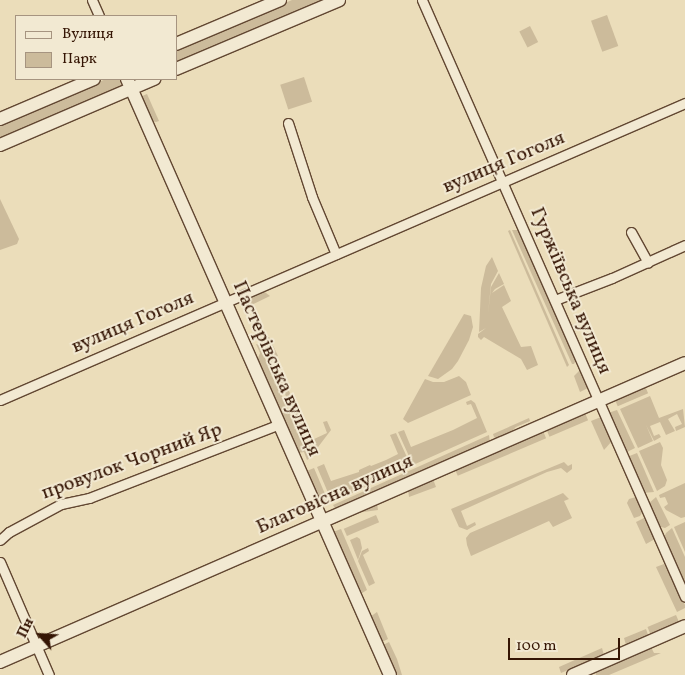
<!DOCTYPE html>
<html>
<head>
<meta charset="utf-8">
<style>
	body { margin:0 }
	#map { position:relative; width:685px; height:675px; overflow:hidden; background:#ebddba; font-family:Vollkorn,serif }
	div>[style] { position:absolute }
	.green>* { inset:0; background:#ccbb9b; transform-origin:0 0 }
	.roads { filter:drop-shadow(1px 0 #624732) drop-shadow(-1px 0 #624732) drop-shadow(0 1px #624732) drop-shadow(0 -1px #624732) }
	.minor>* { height:9px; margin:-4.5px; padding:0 4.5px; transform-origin:4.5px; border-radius:4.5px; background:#f2e9d2 }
	.secondary>* { height:12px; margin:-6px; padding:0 6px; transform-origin:6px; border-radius:6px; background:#f2e9d2 }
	span { translate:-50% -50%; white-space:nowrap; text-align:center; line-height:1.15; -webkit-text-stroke:4px #f2e9d2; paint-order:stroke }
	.street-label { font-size:20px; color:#351504 }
	.legend { position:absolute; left:15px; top:15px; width:162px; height:65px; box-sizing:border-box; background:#f2e9d2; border:1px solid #a69480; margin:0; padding:6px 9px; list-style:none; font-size:15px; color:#351504 }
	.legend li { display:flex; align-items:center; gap:10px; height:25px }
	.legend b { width:25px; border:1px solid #a69480 }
	.north { position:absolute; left:15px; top:610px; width:50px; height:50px; -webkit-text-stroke:4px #f2e9d2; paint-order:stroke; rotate:296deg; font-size:14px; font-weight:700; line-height:20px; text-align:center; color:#351504 }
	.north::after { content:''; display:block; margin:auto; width:18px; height:22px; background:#351504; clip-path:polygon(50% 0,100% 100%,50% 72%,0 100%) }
	.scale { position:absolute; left:508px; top:638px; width:112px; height:22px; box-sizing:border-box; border:2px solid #351504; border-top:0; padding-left:6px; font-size:15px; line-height:18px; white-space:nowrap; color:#351504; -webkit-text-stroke:4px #f2e9d2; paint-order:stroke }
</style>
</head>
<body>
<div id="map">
	<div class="green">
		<i style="clip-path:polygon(292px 0,328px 0,176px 65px,176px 49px)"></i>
		<i style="left:607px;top:15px;width:33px;height:17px;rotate:70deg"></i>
		<i style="left:530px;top:26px;width:18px;height:12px;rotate:63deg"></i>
		<i style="left:304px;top:77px;width:26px;height:25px;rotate:72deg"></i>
		<i style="clip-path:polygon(106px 79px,120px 79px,121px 86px,0 140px,0 124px)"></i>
		<i style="clip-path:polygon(147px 94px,159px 121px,156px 122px,152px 121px,140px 97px)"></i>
		<i style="clip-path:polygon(0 199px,19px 239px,17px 244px,0 250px)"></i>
		<i style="clip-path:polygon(510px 230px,569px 365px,567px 367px,508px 231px)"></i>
		<i style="clip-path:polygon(512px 230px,519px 230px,576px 360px,574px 364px,572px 364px)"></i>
		<i style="clip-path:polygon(492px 257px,498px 271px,491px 284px,488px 314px,491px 287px,499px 273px,504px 284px,495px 289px,492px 293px,504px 285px,511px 301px,502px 307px,521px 347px,531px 346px,538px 365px,527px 370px,521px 359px,484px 337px,481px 340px,478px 337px,478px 334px,486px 328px,479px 332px,481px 288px,486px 266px)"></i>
		<i style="clip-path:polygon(262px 290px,270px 296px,245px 308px,242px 299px)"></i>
		<i style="clip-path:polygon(464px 314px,471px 316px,473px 327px,469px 340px,458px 361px,452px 369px,438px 379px,428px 376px)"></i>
		<i style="clip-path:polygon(269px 337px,278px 356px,276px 357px,280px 367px,274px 370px,261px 340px)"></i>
		<i style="clip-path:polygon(256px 344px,259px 345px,310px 458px,307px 460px,304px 452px,298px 453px,257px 361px,260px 353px)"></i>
		<i style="clip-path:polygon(580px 370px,588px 388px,580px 392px,574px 376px)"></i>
		<i style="clip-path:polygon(280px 372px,312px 440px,327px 433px,323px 422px,327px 421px,331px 430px,312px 455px,276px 374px)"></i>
		<i style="clip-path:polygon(459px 376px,466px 382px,471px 395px,408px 423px,403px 419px,425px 379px,433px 382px,444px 382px)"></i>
		<i style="left:645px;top:386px;width:8px;height:33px;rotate:67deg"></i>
		<i style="clip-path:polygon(650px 396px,659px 418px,683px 409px,685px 427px,676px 431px,675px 427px,682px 424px,677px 414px,668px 419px,675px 431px,666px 435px,660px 422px,650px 426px,654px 436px,659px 434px,661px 437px,654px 441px,646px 425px,653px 441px,638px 448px,620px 409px)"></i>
		<i style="clip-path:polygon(471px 400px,475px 403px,487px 432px,413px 465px,398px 432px,404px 430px,411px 447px,453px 430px,477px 418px,471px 404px,467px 405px,466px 402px)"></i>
		<i style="clip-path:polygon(617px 410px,635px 448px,625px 453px,608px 413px)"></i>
		<i style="left:585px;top:413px;width:8px;height:42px;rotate:67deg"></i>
		<i style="clip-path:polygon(601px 417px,612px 441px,604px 450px,591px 421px)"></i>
		<i style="clip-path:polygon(529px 418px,530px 421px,516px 427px,509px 434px,497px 439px,494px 437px,493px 434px)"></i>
		<i style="left:543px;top:431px;width:8px;height:96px;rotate:67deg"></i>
		<i style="clip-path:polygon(396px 433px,411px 466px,332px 502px,317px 467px,324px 464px,331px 481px,359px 472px,359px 470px,370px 465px,371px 466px,386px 460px,398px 454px,390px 435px)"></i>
		<i style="clip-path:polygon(489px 435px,490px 443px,336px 510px,333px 505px)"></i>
		<i style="clip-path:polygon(660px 442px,663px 448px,661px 465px,667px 480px,665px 486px,657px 491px,639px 451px)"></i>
		<i style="clip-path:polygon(637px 453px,654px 492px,642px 493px,627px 457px)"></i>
		<i style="clip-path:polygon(564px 462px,568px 466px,572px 464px,572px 469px,567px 473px,561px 468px,547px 472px,461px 511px,467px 526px,475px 522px,476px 525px,467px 530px,459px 527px,451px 509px)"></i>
		<i style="left:314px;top:468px;width:38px;height:9px;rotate:67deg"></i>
		<i style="clip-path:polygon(433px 479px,436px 487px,409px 497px,408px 489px)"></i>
		<i style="clip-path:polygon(685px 483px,685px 517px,681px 518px,666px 510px,664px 507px,668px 504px,665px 497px,660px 498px,659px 495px)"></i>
		<i style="clip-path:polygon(563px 493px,569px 499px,564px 501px,572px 518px,553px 527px,549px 521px,471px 556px,467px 545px,466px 538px,470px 533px)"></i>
		<i style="clip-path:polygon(636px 497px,643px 511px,640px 516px,634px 518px,627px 503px,629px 499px)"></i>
		<i style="clip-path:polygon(656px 497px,670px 525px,665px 528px,657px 526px,648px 504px)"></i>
		<i style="left:377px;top:503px;width:7px;height:40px;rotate:82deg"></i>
		<i style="left:376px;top:515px;width:8px;height:35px;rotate:67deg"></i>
		<i style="clip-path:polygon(644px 518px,655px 539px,646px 544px,636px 522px)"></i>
		<i style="clip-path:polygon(685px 522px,685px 552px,674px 527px)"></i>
		<i style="clip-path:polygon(672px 528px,685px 557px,685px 588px,663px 540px,666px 533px)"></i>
		<i style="clip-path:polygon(341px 529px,367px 590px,362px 593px,333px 532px)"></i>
		<i style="clip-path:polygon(357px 537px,360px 539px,362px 548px,358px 560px,350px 540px)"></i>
		<i style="clip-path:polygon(368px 548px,369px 551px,363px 555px,375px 583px,369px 586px,358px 561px,362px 551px)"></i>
		<i style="clip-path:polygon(664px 564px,685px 605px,685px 608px,677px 612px,656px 567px)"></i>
		<i style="clip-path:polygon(377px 612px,388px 639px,382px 642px,370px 617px)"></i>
		<i style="left:676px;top:615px;width:8px;height:31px;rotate:67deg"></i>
		<i style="clip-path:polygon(646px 629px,648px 635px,626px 645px,624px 638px)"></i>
		<i style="clip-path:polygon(389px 642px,397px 659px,402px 675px,396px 675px,383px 645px)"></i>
		<i style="clip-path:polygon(651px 647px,654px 653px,661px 653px,609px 675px,596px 675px,595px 671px)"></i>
		<i style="clip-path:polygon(602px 648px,604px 655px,561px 673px,559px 667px)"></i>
	</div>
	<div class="roads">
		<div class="minor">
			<i style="left:92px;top:0;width:17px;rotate:66deg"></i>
			<i style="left:422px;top:0;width:652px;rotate:66.22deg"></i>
			<i style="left:288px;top:123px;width:78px;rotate:72deg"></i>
			<i style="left:312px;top:197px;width:62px;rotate:67.2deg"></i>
			<i style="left:631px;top:232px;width:35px;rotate:61deg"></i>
			<i style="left:555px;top:300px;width:61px;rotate:-21.1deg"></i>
			<i style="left:612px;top:278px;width:80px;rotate:-24.3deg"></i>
			<i style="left:0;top:400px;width:747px;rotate:-23.44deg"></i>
			<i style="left:0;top:540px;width:12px;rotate:-42deg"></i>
			<i style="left:9px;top:532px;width:59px;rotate:-28.3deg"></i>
			<i style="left:61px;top:504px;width:29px;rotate:-12deg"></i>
			<i style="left:89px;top:498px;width:205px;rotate:-21.2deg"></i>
			<i style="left:0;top:562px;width:123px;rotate:66.6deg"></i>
		</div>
		<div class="secondary">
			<i style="left:176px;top:44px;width:113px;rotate:-22.9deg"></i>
			<i style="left:176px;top:69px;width:177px;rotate:-22.9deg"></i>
			<i style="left:127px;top:79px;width:651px;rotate:66.19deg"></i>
			<i style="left:0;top:119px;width:102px;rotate:-23.1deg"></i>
			<i style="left:0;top:145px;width:168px;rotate:-23.2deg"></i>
			<i style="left:0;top:662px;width:747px;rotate:-23.58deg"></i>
			<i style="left:573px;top:675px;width:122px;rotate:-23.6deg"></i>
		</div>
	</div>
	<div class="street-label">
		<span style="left:504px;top:163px;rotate:-23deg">вулиця Гоголя</span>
		<span style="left:570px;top:291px;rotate:67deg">Гуржіївська вулиця</span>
		<span style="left:133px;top:323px;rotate:-23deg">вулиця Гоголя</span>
		<span style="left:276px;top:369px;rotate:66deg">Пастерівська вулиця</span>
		<span style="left:132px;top:462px;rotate:-20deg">провулок Чорний Яр</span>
		<span style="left:335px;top:495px;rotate:-24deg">Благовісна вулиця</span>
	</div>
	<ul class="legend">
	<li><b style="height:6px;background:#f2e9d2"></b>Вулиця</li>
	<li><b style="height:14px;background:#ccbb9b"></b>Парк</li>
	</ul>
	<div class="north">Пн</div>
	<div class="scale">100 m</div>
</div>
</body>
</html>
